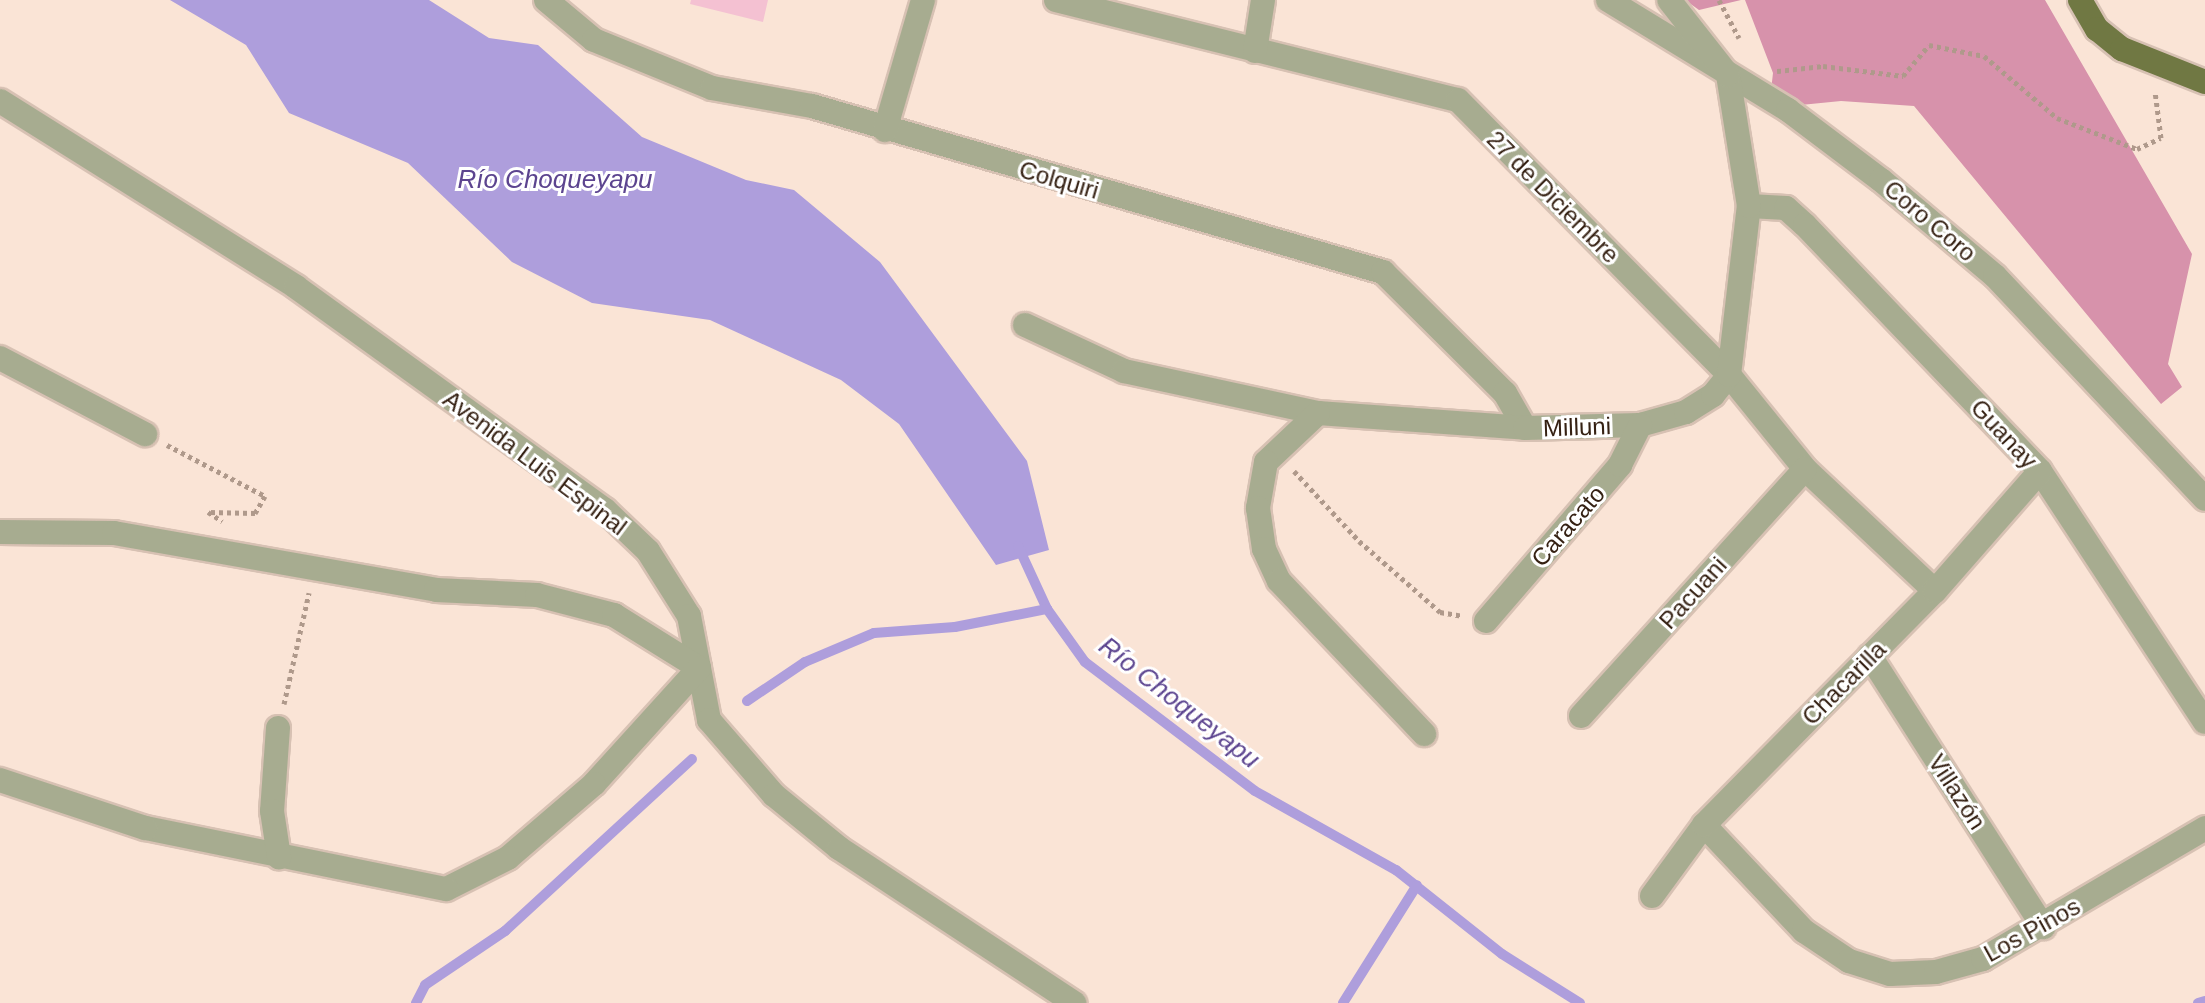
<!DOCTYPE html>
<html>
<head>
<meta charset="utf-8">
<style>
	body { margin:0 }
	#map { position:relative; width:2205px; height:1003px; overflow:hidden; background:#fae4d6; font-family:Helvetica,sans-serif }
	div>[style] { position:absolute }
	.green>* { inset:0; background:#f4c1d2 }
	.forest>* { inset:0; background:#d792ab }
	.water>* { inset:0; background:#ae9edc }
	.stream>* { height:10px; margin:-5px; padding:0 5px; transform-origin:5px; border-radius:5px; background:#ae9edc }
	.path>* { height:5px; margin-top:-2.5px; transform-origin:0; background:repeating-linear-gradient(90deg,#af998b 0 4px,transparent 0 8px) }
	.roads { filter:drop-shadow(2px 0 #d7c1b3) drop-shadow(-2px 0 #d7c1b3) drop-shadow(0 2px #d7c1b3) drop-shadow(0 -2px #d7c1b3) }
	.minor>* { height:24px; margin:-12px; padding:0 12px; transform-origin:12px; border-radius:12px; background:#a7ac90 }
	.major>* { height:24px; margin:-12px; padding:0 12px; transform-origin:12px; border-radius:12px; background:#707843 }
	span { translate:-50% -50%; white-space:nowrap; text-align:center; line-height:1.15; -webkit-text-stroke:6px #fff; paint-order:stroke }
	.street-label { font-size:24px; color:#352113 }
	.water-label { font-size:26px; color:#5c448f; font-style:italic }
</style>
</head>
<body>
<div id="map">
	<div class="green">
		<i style="clip-path:polygon(691px 0,768px 0,763px 22px,690px 4px)"></i>
	</div>
	<div class="forest">
		<i style="clip-path:polygon(1685px 0,1741px 0,1699px 10px)"></i>
		<i style="clip-path:polygon(1745px 0,2045px 0,2192px 254px,2168px 364px,2182px 387px,2161px 404px,1914px 106px,1841px 101px,1769px 108px,1773px 73px)"></i>
	</div>
	<div class="water">
		<i style="clip-path:polygon(170px 0,429px 0,489px 38px,538px 45px,642px 137px,746px 180px,794px 190px,880px 262px,1027px 461px,1049px 550px,996px 565px,899px 424px,841px 380px,710px 320px,592px 303px,512px 262px,408px 163px,289px 113px,246px 45px)"></i>
	</div>
	<div class="stream">
		<i style="left:1018px;top:546px;width:69px;rotate:65.3deg"></i>
		<i style="left:1047px;top:609px;width:65px;rotate:54.4deg"></i>
		<i style="left:1085px;top:662px;width:213px;rotate:37.2deg"></i>
		<i style="left:1255px;top:791px;width:162px;rotate:29.3deg"></i>
		<i style="left:1396px;top:870px;width:135px;rotate:38.4deg"></i>
		<i style="left:1502px;top:954px;width:92px;rotate:32.1deg"></i>
		<i style="left:747px;top:701px;width:70px;rotate:-33.9deg"></i>
		<i style="left:805px;top:662px;width:75px;rotate:-22.8deg"></i>
		<i style="left:874px;top:633px;width:81px;rotate:-4.2deg"></i>
		<i style="left:955px;top:627px;width:94px;rotate:-11.1deg"></i>
		<i style="left:416px;top:1003px;width:20px;rotate:-63deg"></i>
		<i style="left:425px;top:985px;width:97px;rotate:-34deg"></i>
		<i style="left:505px;top:931px;width:254px;rotate:-42.6deg"></i>
		<i style="left:1343px;top:1003px;width:139px;rotate:-57.9deg"></i>
		<i style="left:2198px;top:1003px;width:7px;rotate:-16deg"></i>
	</div>
	<div class="path">
		<i style="left:1719px;top:0;width:43px;rotate:62.2deg"></i>
		<i style="left:1777px;top:71px;width:46px;rotate:-6.2deg"></i>
		<i style="left:1823px;top:66px;width:81px;rotate:7.1deg"></i>
		<i style="left:1903px;top:76px;width:40px;rotate:-50deg"></i>
		<i style="left:1929px;top:45px;width:56px;rotate:11.3deg"></i>
		<i style="left:1984px;top:56px;width:96px;rotate:40.3deg"></i>
		<i style="left:2057px;top:118px;width:86px;rotate:21.2deg"></i>
		<i style="left:2137px;top:149px;width:26px;rotate:-25deg"></i>
		<i style="left:2161px;top:138px;width:47px;rotate:-97.3deg"></i>
		<i style="left:167px;top:445px;width:110px;rotate:27.5deg"></i>
		<i style="left:265px;top:496px;width:20px;rotate:120deg"></i>
		<i style="left:255px;top:513px;width:47px;rotate:-178.8deg"></i>
		<i style="left:208px;top:512px;width:17px;rotate:33deg"></i>
		<i style="left:1294px;top:471px;width:96px;rotate:47.1deg"></i>
		<i style="left:1359px;top:541px;width:108px;rotate:41.2deg"></i>
		<i style="left:1440px;top:612px;width:22px;rotate:10deg"></i>
		<i style="left:284px;top:704px;width:114px;rotate:-77.3deg"></i>
	</div>
	<div class="roads">
		<div class="minor">
			<i style="left:546px;top:0;width:62px;rotate:39.8deg"></i>
			<i style="left:594px;top:40px;width:127px;rotate:22.1deg"></i>
			<i style="left:712px;top:88px;width:102px;rotate:10.2deg"></i>
			<i style="left:812px;top:106px;width:595px;rotate:16.21deg"></i>
			<i style="left:1383px;top:272px;width:172px;rotate:44.8deg"></i>
			<i style="left:1505px;top:393px;width:40px;rotate:60.3deg"></i>
			<i style="left:1056px;top:0;width:414px;rotate:14deg"></i>
			<i style="left:1458px;top:100px;width:386px;rotate:45.4deg"></i>
			<i style="left:1729px;top:375px;width:121px;rotate:51deg"></i>
			<i style="left:1805px;top:469px;width:178px;rotate:43.2deg"></i>
			<i style="left:1608px;top:0;width:211px;rotate:31.4deg"></i>
			<i style="left:1788px;top:110px;width:116px;rotate:37deg"></i>
			<i style="left:1881px;top:180px;width:149px;rotate:40.1deg"></i>
			<i style="left:1995px;top:276px;width:306px;rotate:46.7deg"></i>
			<i style="left:1255px;top:51px;width:52px;rotate:-81.1deg"></i>
			<i style="left:0;top:101px;width:350px;rotate:32.1deg"></i>
			<i style="left:296px;top:287px;width:381px;rotate:35.8deg"></i>
			<i style="left:605px;top:510px;width:59px;rotate:43.6deg"></i>
			<i style="left:648px;top:551px;width:77px;rotate:57.8deg"></i>
			<i style="left:689px;top:616px;width:106px;rotate:79.1deg"></i>
			<i style="left:709px;top:720px;width:99px;rotate:49.1deg"></i>
			<i style="left:774px;top:795px;width:84px;rotate:39.2deg"></i>
			<i style="left:839px;top:848px;width:282px;rotate:33.4deg"></i>
			<i style="left:885px;top:130px;width:135px;rotate:-73.7deg"></i>
			<i style="left:1749px;top:206px;width:37px;rotate:3deg"></i>
			<i style="left:1786px;top:208px;width:25px;rotate:42deg"></i>
			<i style="left:1805px;top:225px;width:340px;rotate:46.3deg"></i>
			<i style="left:2040px;top:471px;width:300px;rotate:56.7deg"></i>
			<i style="left:1025px;top:325px;width:109px;rotate:24.9deg"></i>
			<i style="left:1124px;top:371px;width:198px;rotate:12.2deg"></i>
			<i style="left:1318px;top:413px;width:208px;rotate:4.1deg"></i>
			<i style="left:1525px;top:428px;width:115px;rotate:-1.5deg"></i>
			<i style="left:1640px;top:425px;width:48px;rotate:-15.8deg"></i>
			<i style="left:1686px;top:412px;width:32px;rotate:-32deg"></i>
			<i style="left:1713px;top:395px;width:26px;rotate:-51deg"></i>
			<i style="left:1729px;top:375px;width:170px;rotate:-83.3deg"></i>
			<i style="left:1749px;top:206px;width:133px;rotate:-99.1deg"></i>
			<i style="left:1728px;top:75px;width:95px;rotate:-128.2deg"></i>
			<i style="left:0;top:358px;width:164px;rotate:27.7deg"></i>
			<i style="left:1318px;top:413px;width:71px;rotate:136.7deg"></i>
			<i style="left:1266px;top:462px;width:47px;rotate:99.9deg"></i>
			<i style="left:1258px;top:508px;width:41px;rotate:81.7deg"></i>
			<i style="left:1264px;top:549px;width:35px;rotate:65deg"></i>
			<i style="left:1279px;top:581px;width:211px;rotate:46.5deg"></i>
			<i style="left:0;top:532px;width:114px;rotate:0.5deg"></i>
			<i style="left:114px;top:533px;width:327px;rotate:10deg"></i>
			<i style="left:436px;top:590px;width:101px;rotate:2.8deg"></i>
			<i style="left:537px;top:595px;width:80px;rotate:14.6deg"></i>
			<i style="left:614px;top:615px;width:100px;rotate:31.9deg"></i>
			<i style="left:699px;top:668px;width:156px;rotate:132.2deg"></i>
			<i style="left:594px;top:784px;width:113px;rotate:139.3deg"></i>
			<i style="left:508px;top:858px;width:69px;rotate:153.4deg"></i>
			<i style="left:446px;top:889px;width:307px;rotate:-168.5deg"></i>
			<i style="left:145px;top:828px;width:153px;rotate:-161.7deg"></i>
			<i style="left:1486px;top:621px;width:206px;rotate:-49.3deg"></i>
			<i style="left:1620px;top:465px;width:45px;rotate:-63.4deg"></i>
			<i style="left:1870px;top:656px;width:322px;rotate:57.4deg"></i>
			<i style="left:1581px;top:716px;width:333px;rotate:-47.8deg"></i>
			<i style="left:278px;top:728px;width:83px;rotate:94.1deg"></i>
			<i style="left:272px;top:811px;width:47px;rotate:81.3deg"></i>
			<i style="left:1704px;top:825px;width:146px;rotate:46.7deg"></i>
			<i style="left:1804px;top:931px;width:54px;rotate:33.7deg"></i>
			<i style="left:1849px;top:961px;width:43px;rotate:17.6deg"></i>
			<i style="left:1890px;top:974px;width:46px;rotate:-2.5deg"></i>
			<i style="left:1936px;top:972px;width:49px;rotate:-15.5deg"></i>
			<i style="left:1983px;top:959px;width:258px;rotate:-30.5deg"></i>
			<i style="left:1652px;top:896px;width:88px;rotate:-53.8deg"></i>
			<i style="left:1704px;top:825px;width:329px;rotate:-45.4deg"></i>
			<i style="left:1935px;top:591px;width:159px;rotate:-48.8deg"></i>
		</div>
		<div class="major">
			<i style="left:2080px;top:0;width:34px;rotate:60deg"></i>
			<i style="left:2097px;top:29px;width:32px;rotate:39deg"></i>
			<i style="left:2122px;top:49px;width:89px;rotate:21.7deg"></i>
		</div>
	</div>
	<div class="street-label">
		<span style="left:1059px;top:180px;rotate:16deg">Colquiri</span>
		<span style="left:1553px;top:197px;rotate:45deg">27 de Diciembre</span>
		<span style="left:1930px;top:221px;rotate:40deg">Coro Coro</span>
		<span style="left:1577px;top:427px;rotate:-2deg">Milluni</span>
		<span style="left:2004px;top:434px;rotate:47deg">Guanay</span>
		<span style="left:535px;top:463px;rotate:37deg">Avenida Luis Espinal</span>
		<span style="left:1568px;top:526px;rotate:-49deg">Caracato</span>
		<span style="left:1693px;top:593px;rotate:-48deg">Pacuani</span>
		<span style="left:1844px;top:683px;rotate:-45deg">Chacarilla</span>
		<span style="left:1957px;top:792px;rotate:57deg">Villazón</span>
		<span style="left:2032px;top:930px;rotate:-29deg">Los Pinos</span>
	</div>
	<div class="water-label">
		<span style="left:555px;top:180px">Río Choqueyapu</span>
		<span style="left:1179px;top:703px;rotate:38deg">Río Choqueyapu</span>
	</div>
</div>
</body>
</html>
